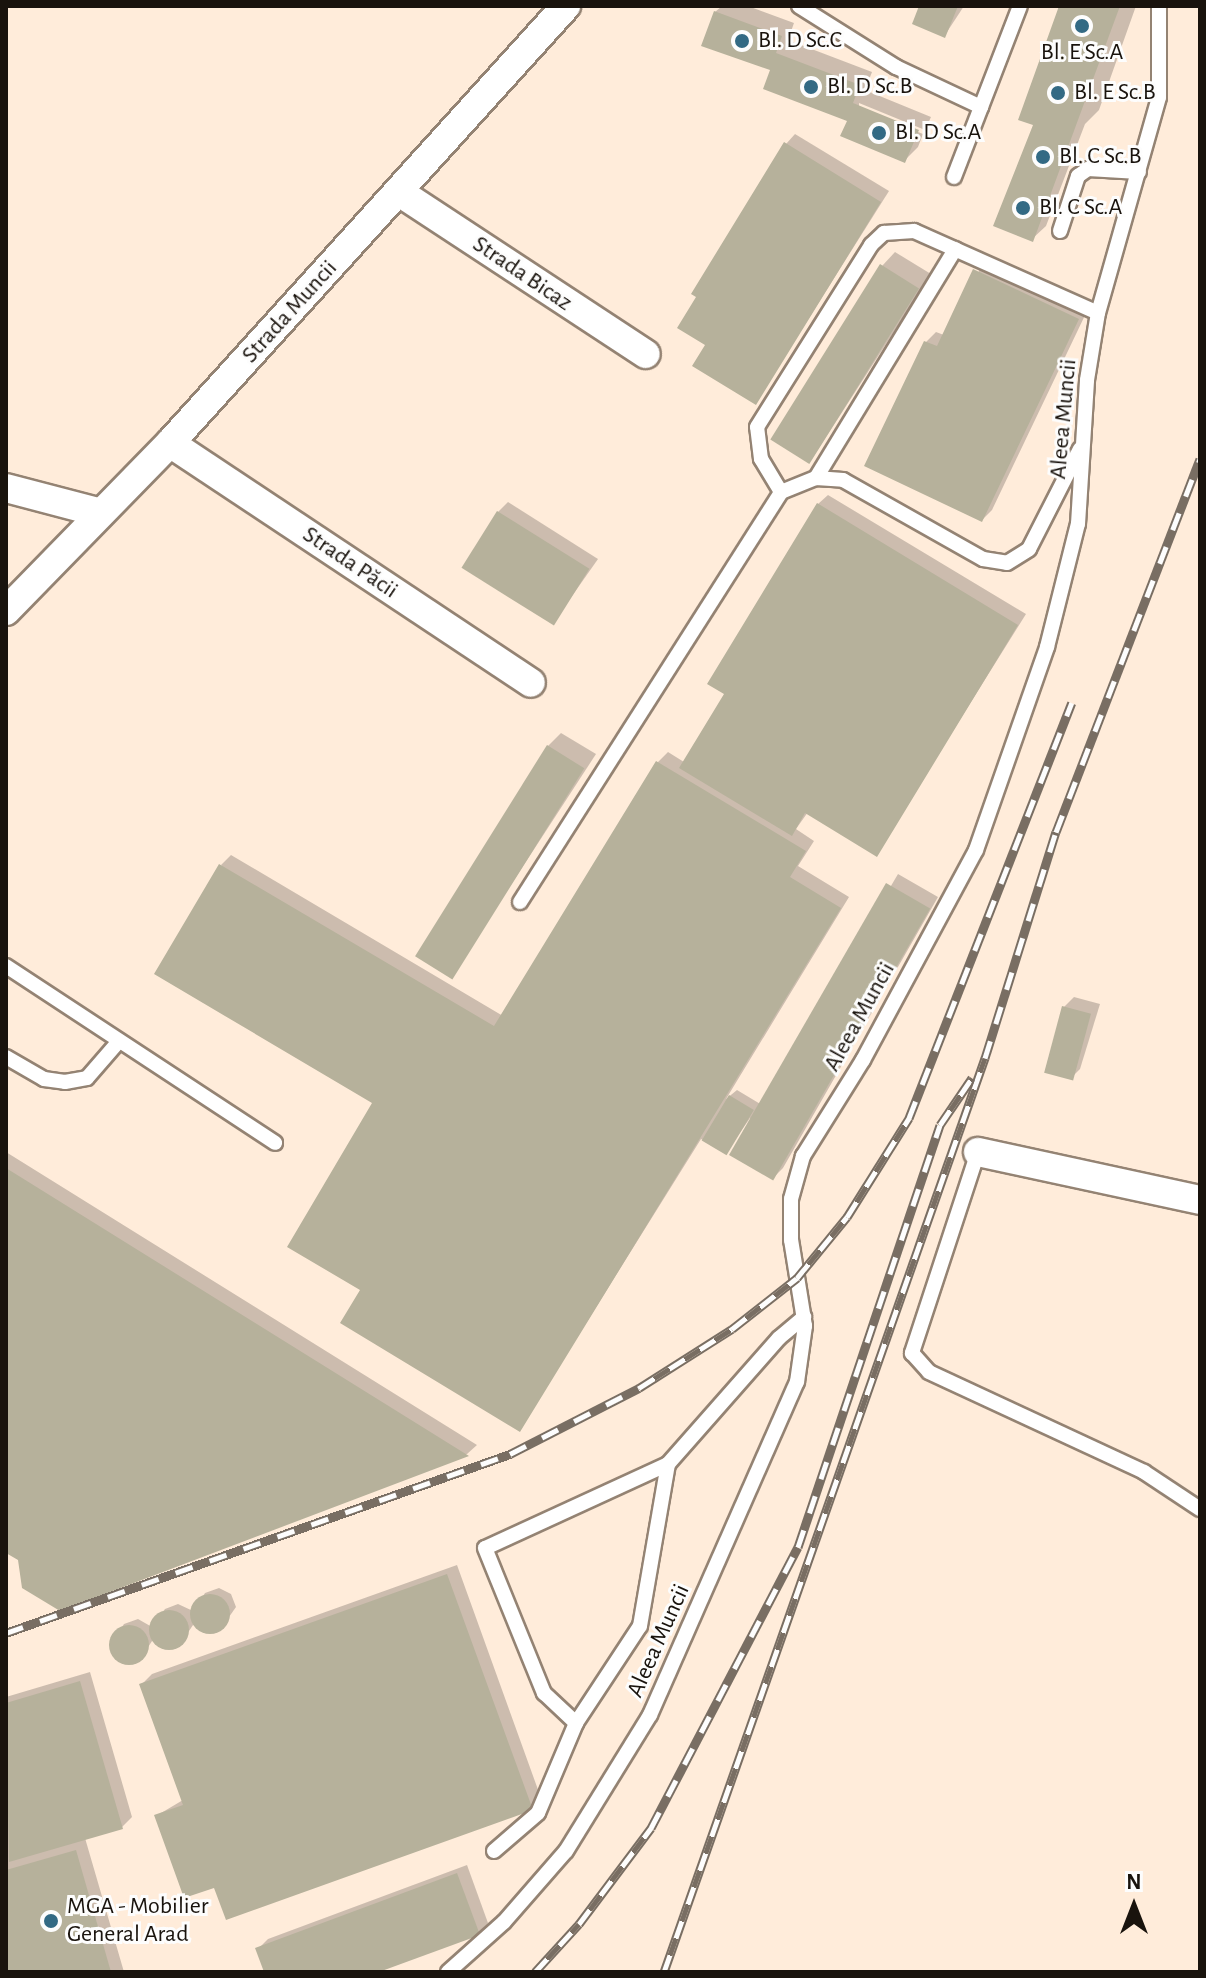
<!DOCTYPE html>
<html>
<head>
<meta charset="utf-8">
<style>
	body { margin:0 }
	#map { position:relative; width:1206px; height:1978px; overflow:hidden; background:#ffecda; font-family:"Alegreya Sans",sans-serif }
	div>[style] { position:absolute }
	.shadow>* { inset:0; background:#0003 }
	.building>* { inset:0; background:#b6b19b; transform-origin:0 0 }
	.round { border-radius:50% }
	.roads { filter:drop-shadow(2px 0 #948373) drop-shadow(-2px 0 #948373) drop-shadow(0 2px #948373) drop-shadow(0 -2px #948373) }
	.service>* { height:14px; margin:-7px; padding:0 7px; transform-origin:7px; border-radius:7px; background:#fff }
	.minor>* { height:28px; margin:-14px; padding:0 14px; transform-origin:14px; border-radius:14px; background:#fff }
	.rail>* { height:9px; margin-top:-4.5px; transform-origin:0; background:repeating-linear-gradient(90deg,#fdfdfd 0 18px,#796e63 0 36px); box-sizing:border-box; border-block:2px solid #796e63 }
	.dots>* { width:22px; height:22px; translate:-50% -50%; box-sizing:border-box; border:4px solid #fdfdfd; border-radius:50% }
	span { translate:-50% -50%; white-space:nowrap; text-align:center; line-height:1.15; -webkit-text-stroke:6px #fdfdfd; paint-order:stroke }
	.poi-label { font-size:24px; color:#19130d }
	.left { translate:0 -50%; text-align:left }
	.street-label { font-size:24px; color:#19130d }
	.frame { position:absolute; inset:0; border:8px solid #19130d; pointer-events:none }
	.north { position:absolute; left:1094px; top:1866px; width:80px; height:80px; -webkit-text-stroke:6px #fdfdfd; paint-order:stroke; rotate:0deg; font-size:22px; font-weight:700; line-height:32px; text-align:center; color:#19130d }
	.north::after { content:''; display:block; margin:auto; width:28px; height:36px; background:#19130d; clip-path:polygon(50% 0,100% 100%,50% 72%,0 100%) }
</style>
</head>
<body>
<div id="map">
	<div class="shadow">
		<i style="clip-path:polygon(722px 6px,748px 6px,794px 23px,788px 40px,872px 72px,865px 90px,931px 117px,925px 130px,859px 103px,859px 108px,923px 134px,918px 147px,905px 160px,772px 69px,715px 12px)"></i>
		<i style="clip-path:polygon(921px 6px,964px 6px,945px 35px)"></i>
		<i style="clip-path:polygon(1061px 6px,1136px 6px,1099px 110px,1085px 124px,1046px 226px,1032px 239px,1035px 124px)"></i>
		<i style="clip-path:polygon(795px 134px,889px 191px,756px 402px,707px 345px,786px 144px)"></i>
		<i style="clip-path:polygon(895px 252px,931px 274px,810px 462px,882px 266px)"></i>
		<i style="clip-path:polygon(985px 260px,1088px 309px,992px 510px,982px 520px,926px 342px,936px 332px,944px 335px)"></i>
		<i style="clip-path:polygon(828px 495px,1026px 614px,876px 854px,808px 812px,796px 829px,814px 841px,798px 866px,849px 897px,726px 1099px,737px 1090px,762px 1105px,898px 874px,938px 897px,783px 1168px,773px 1178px,750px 1118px,726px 1153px,701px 1139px,520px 1429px,363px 1289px,375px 1102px,221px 865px,231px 855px,503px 1016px,658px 762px,668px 752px,684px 762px,726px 693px,818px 504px)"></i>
		<i style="clip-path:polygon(508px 502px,598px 559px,553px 623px,498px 512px)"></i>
		<i style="clip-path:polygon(561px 733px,596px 754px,451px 977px,548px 746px)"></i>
		<i style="clip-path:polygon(1074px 997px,1100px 1004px,1080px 1069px,1070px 1079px,1064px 1007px)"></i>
		<i style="clip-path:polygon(6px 1152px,477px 1445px,467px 1454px,60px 1609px,20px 1559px,6px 1550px)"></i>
		<i style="clip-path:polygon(457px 1565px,541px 1798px,531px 1808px,215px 1885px,156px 1816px,183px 1800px,142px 1684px,152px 1674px)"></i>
		<i style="clip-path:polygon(219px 1588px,231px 1594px,236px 1607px,222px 1627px,209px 1632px,195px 1622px,181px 1643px,168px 1647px,154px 1638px,141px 1658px,128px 1662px,115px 1656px,111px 1643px,124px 1624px,138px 1619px,152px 1627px,165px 1609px,178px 1604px,193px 1611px,205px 1593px)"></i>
		<i style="clip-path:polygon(90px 1672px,132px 1817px,122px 1827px,85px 1838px,124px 1972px,6px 1972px,6px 1697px)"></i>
		<i style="clip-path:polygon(467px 1865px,488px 1923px,478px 1933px,373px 1972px,266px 1972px,258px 1949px,268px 1939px)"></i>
	</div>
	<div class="building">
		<i style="clip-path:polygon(919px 6px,958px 6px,945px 38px,912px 24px)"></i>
		<i style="clip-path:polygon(1059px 6px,1120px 6px,1033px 242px,993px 226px,1033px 125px,1018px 120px)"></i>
		<i style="clip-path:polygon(714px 11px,782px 36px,776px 53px,860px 85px,853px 103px,919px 130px,905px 163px,840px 136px,847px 121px,763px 89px,770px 70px,701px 46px)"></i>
		<i style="clip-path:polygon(784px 142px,881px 202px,756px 405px,692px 366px,705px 345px,677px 328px,696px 297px,691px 294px)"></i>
		<i style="left:880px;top:264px;width:46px;height:207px;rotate:32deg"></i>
		<i style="clip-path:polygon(973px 269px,1079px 319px,982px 522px,864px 466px,924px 341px,937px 346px)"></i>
		<i style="clip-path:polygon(817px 503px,1018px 625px,877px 857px,805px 813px,792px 836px,679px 768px,724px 694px,707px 684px)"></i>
		<i style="left:497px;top:511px;width:109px;height:67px;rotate:32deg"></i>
		<i style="left:547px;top:745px;width:44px;height:249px;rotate:32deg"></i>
		<i style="clip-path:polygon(656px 761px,806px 851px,790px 877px,841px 908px,520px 1432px,340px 1323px,360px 1290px,287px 1247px,372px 1103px,154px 974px,219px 864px,494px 1026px)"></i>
		<i style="left:886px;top:883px;width:51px;height:314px;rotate:30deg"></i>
		<i style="left:1062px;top:1006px;width:30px;height:69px;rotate:15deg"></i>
		<i style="left:729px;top:1095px;width:29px;height:53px;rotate:31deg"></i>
		<i style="clip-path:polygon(6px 1168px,469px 1456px,60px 1611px,22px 1588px,18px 1560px,6px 1553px)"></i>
		<i style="clip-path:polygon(447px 1574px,533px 1810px,226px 1920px,214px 1888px,184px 1898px,154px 1815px,183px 1805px,139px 1684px)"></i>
		<i class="round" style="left:190px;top:1594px;width:40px;height:40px"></i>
		<i class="round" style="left:149px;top:1610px;width:40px;height:40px"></i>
		<i class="round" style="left:109px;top:1625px;width:40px;height:40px"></i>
		<i style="clip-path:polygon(80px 1681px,123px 1829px,9px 1862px,6px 1703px)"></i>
		<i style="clip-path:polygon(76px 1850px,111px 1972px,6px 1972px,6px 1870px)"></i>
		<i style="clip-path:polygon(457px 1873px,480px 1935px,379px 1972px,264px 1972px,255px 1948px)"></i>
	</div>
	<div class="roads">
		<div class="service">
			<i style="left:799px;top:6px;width:115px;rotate:32.2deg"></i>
			<i style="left:896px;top:67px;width:94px;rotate:25.2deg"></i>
			<i style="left:981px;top:107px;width:108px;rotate:-68.9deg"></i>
			<i style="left:954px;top:177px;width:75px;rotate:-68.9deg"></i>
			<i style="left:1060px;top:231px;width:58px;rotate:-71.9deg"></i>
			<i style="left:1078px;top:176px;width:12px;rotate:-35deg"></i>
			<i style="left:1088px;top:169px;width:51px;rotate:3.4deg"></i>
			<i style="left:816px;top:478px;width:268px;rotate:-58.7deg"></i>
			<i style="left:781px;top:492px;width:39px;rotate:-121deg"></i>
			<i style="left:761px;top:459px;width:32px;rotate:-97deg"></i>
			<i style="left:757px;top:427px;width:215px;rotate:-57.9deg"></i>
			<i style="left:871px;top:245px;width:18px;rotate:-43deg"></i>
			<i style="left:884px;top:233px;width:30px;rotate:-4deg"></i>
			<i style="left:914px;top:231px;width:201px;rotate:24deg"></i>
			<i style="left:520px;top:902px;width:486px;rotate:-57.5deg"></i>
			<i style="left:781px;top:492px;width:38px;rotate:-22deg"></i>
			<i style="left:816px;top:478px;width:27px;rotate:4deg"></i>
			<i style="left:843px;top:480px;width:161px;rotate:29.4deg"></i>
			<i style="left:983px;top:559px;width:24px;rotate:9deg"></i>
			<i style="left:1007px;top:563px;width:26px;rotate:-32deg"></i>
			<i style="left:1029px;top:549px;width:112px;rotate:-63deg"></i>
			<i style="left:6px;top:966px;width:322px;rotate:33.3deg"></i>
			<i style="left:6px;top:1057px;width:44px;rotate:30.1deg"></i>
			<i style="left:44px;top:1079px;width:21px;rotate:8deg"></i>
			<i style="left:65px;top:1082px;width:22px;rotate:-10deg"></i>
			<i style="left:87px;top:1078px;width:49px;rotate:-49.1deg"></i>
			<i style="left:978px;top:1152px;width:212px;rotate:108.2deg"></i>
			<i style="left:912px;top:1353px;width:25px;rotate:48deg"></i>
			<i style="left:929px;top:1372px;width:237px;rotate:24.9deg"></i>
			<i style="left:1144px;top:1472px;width:67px;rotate:33.5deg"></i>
			<i style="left:668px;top:1464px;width:201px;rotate:155.3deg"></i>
			<i style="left:485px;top:1548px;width:157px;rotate:67.9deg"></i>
			<i style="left:544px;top:1693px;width:44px;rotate:43.2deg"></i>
			<i style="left:576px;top:1723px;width:116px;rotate:-56.6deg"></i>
			<i style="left:640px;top:1626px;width:164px;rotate:-80.2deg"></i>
			<i style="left:668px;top:1464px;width:168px;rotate:-48.6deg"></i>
			<i style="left:779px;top:1338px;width:33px;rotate:-40deg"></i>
			<i style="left:494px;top:1851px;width:58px;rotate:-40.8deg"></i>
			<i style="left:538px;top:1813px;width:98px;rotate:-67.1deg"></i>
			<i style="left:448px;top:1972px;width:75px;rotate:-41.8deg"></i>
			<i style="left:504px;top:1922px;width:94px;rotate:-48.9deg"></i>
			<i style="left:566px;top:1851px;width:160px;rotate:-58.3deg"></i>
			<i style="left:650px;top:1715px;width:364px;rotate:-66.2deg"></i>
			<i style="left:797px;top:1382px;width:57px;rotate:-81.9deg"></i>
			<i style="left:805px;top:1326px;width:87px;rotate:-99.2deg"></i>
			<i style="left:791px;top:1240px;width:41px;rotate:-90deg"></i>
			<i style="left:791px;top:1199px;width:45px;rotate:-74.4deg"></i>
			<i style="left:803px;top:1156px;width:113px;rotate:-58deg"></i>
			<i style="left:863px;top:1060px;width:238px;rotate:-61.7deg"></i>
			<i style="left:976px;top:850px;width:215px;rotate:-70.7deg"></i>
			<i style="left:1047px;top:647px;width:127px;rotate:-75.9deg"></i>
			<i style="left:1078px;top:524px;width:144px;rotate:-86.4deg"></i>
			<i style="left:1087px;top:380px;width:68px;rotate:-80.7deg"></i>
			<i style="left:1098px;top:313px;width:224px;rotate:-74.2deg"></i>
			<i style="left:1159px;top:97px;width:91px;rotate:-90deg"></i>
		</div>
		<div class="minor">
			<i style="left:399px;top:192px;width:295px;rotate:33.3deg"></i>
			<i style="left:170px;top:443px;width:433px;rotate:33.6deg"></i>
			<i style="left:6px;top:488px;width:98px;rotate:14.7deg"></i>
			<i style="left:6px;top:611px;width:235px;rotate:-45.7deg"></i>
			<i style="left:170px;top:443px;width:590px;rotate:-47.82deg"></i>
			<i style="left:978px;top:1152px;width:227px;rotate:12.2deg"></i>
		</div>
	</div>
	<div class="rail">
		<i style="left:6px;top:1633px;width:535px;rotate:-19.55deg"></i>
		<i style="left:510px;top:1454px;width:145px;rotate:-27.1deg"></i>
		<i style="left:639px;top:1388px;width:110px;rotate:-32.4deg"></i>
		<i style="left:732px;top:1329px;width:83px;rotate:-38.1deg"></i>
		<i style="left:797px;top:1278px;width:79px;rotate:-50.7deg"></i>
		<i style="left:847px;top:1217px;width:117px;rotate:-57.9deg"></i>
		<i style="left:909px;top:1118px;width:446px;rotate:-68.6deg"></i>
		<i style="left:535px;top:1972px;width:65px;rotate:-47.5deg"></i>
		<i style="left:579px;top:1924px;width:120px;rotate:-53.1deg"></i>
		<i style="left:651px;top:1828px;width:317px;rotate:-62.4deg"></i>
		<i style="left:798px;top:1547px;width:445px;rotate:-71.4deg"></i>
		<i style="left:940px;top:1125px;width:57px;rotate:-55.8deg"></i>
		<i style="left:664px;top:1972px;width:969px;rotate:-70.65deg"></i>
		<i style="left:985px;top:1058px;width:237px;rotate:-72.6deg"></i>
		<i style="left:1056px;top:832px;width:400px;rotate:-68.9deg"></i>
	</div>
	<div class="dots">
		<i style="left:1082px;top:26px;background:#336a84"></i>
		<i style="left:742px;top:41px;background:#336a84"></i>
		<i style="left:811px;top:87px;background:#336a84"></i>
		<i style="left:1058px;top:93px;background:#336a84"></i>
		<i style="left:879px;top:133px;background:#336a84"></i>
		<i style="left:1043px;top:157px;background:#336a84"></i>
		<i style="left:1023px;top:208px;background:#336a84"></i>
		<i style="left:51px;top:1921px;background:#336a84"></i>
	</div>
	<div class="poi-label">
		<span class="left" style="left:758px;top:41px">Bl. D Sc.C</span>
		<span style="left:1082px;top:53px">Bl. E Sc.A</span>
		<span class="left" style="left:827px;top:87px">Bl. D Sc.B</span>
		<span class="left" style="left:1074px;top:93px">Bl. E Sc.B</span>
		<span class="left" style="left:895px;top:133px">Bl. D Sc.A</span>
		<span class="left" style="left:1059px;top:157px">Bl. C Sc.B</span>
		<span class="left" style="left:1039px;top:208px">Bl. C Sc.A</span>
		<span class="left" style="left:67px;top:1921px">MGA - Mobilier<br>General Arad</span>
	</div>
	<div class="street-label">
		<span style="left:522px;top:274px;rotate:34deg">Strada Bicaz</span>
		<span style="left:290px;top:312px;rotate:-48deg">Strada Muncii</span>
		<span style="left:1064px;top:419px;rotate:-85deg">Aleea Muncii</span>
		<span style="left:350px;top:563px;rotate:34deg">Strada Păcii</span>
		<span style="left:860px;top:1017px;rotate:-61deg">Aleea Muncii</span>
		<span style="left:659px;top:1641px;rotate:-66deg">Aleea Muncii</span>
	</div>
	<div class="frame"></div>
	<div class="north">N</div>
</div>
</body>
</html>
